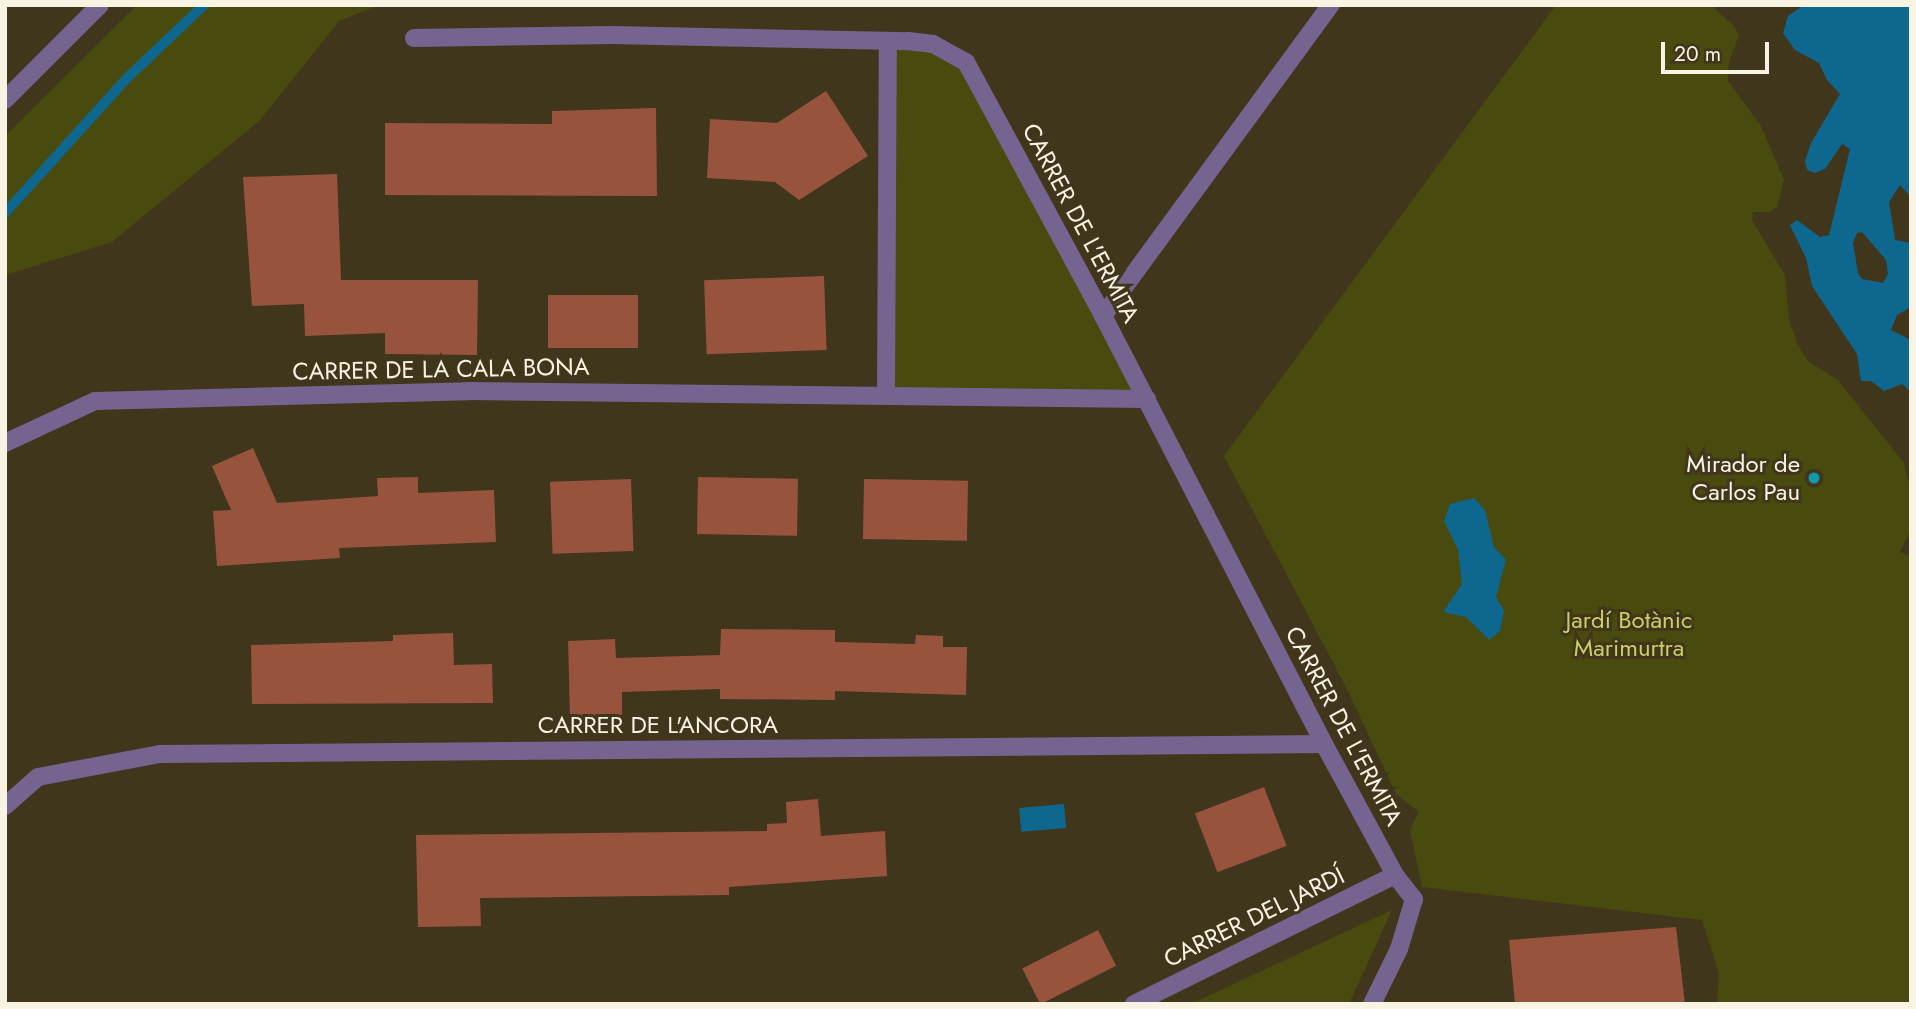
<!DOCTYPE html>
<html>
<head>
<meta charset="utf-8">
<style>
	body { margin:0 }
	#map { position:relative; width:1916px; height:1009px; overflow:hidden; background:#40361c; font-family:Jost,sans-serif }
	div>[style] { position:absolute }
	.green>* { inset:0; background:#494a0e }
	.water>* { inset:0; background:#0e678f; transform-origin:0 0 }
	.stream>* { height:10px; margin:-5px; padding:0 5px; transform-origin:5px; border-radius:5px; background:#0e678f }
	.building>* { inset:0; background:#98533c; transform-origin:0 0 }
	.minor>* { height:18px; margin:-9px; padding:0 9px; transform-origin:9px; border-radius:9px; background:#756490 }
	.dots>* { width:19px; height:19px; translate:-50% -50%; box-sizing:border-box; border:4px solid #40361c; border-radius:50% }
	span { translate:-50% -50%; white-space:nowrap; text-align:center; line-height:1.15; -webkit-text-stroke:6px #40361c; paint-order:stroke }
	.street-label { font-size:24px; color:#f9f3e3 }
	.poi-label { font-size:24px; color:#f9f3e3 }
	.right { translate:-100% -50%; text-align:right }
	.park-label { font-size:24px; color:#cace65 }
	.frame { position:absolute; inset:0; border:7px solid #f9f3e3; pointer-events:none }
	.scale { position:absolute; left:1661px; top:42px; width:108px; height:32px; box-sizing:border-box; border:4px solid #f9f3e3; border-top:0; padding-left:9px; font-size:21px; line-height:24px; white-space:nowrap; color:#f9f3e3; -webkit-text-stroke:5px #40361c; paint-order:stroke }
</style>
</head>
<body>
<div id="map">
	<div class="green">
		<i style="clip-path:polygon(137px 5px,379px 5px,339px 21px,259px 121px,112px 242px,5px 275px,5px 136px)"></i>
		<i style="clip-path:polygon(1556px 5px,1711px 5px,1734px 26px,1739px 35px,1729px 62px,1728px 81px,1761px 126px,1784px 180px,1777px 207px,1770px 212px,1753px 212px,1752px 220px,1785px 275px,1789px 320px,1798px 345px,1808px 361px,1838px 380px,1904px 463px,1911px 491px,1911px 529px,1900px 552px,1911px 556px,1911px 1004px,1717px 1004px,1719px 973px,1702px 920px,1422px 887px,1410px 830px,1419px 812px,1396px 794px,1347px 689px,1224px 456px)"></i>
		<i style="clip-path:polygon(908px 41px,966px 62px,1147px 399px,886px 393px,888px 42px)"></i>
		<i style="clip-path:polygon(1392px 910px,1349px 1004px,1191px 1004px)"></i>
	</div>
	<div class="water">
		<i style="clip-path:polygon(evenodd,1804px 5px,1911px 5px,1911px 197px,1900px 185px,1889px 202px,1895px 240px,1911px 243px,1911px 307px,1897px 315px,1891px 330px,1911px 340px,1911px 407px,1909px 390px,1902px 384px,1884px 391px,1871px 381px,1861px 381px,1857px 354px,1812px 286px,1806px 258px,1790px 225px,1797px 220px,1820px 237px,1829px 235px,1850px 149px,1842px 144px,1825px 169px,1815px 173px,1807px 170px,1805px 161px,1811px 143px,1840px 94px,1827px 80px,1819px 63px,1795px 50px,1783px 33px,1788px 16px,1804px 5px,1862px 232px,1886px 260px,1888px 274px,1883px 283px,1862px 279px,1858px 273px,1853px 243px,1857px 233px,1862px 232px)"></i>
		<i style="clip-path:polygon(1474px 498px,1485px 510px,1494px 547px,1506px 560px,1496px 597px,1504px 611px,1500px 631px,1489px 640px,1466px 617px,1443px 612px,1462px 584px,1458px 550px,1444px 521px,1450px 504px)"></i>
		<i style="left:1064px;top:804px;width:24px;height:45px;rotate:85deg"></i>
	</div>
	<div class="stream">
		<i style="left:5px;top:213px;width:181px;rotate:-47.9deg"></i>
		<i style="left:126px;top:79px;width:108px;rotate:-43.5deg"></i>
	</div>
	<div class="building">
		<i style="clip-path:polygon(826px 91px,868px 156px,799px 200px,775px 182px,707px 178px,710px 119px,777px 123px)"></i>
		<i style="clip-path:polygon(656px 108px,657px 196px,385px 195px,385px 123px,552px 124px,552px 111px)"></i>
		<i style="clip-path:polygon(337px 174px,341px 280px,478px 280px,477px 355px,385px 354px,385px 333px,305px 336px,304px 304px,252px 306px,243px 177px)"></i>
		<i style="left:824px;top:276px;width:74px;height:120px;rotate:88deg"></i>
		<i style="left:548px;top:295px;width:90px;height:53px"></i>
		<i style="clip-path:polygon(253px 448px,277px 503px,378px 496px,377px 478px,418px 477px,418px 493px,494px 490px,496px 542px,339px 548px,340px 558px,217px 566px,213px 511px,231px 510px,212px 466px)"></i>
		<i style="left:698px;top:477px;width:100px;height:57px;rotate:1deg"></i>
		<i style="left:631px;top:479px;width:72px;height:81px;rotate:88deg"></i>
		<i style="left:864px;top:479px;width:104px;height:60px;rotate:1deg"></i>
		<i style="clip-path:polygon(721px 629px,835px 630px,835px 642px,915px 644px,916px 635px,943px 636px,943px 647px,967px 647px,966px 695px,835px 691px,835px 700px,720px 699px,720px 689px,622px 692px,622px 715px,570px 717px,568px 641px,615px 639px,616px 658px,720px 655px)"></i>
		<i style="clip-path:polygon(453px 633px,454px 665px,492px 664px,493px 703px,252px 704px,251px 645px,393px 641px,393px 635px)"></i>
		<i style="left:1264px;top:787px;width:63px;height:74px;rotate:69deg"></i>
		<i style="clip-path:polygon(818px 799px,821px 836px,885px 831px,887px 876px,729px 887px,729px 895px,480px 898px,481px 926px,418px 927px,416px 835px,767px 831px,767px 824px,787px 823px,786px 802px)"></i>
		<i style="clip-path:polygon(1676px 927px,1685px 1004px,1515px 1004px,1509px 940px)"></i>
		<i style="left:1098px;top:930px;width:40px;height:85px;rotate:63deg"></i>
	</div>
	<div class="minor">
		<i style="left:414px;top:38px;width:198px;rotate:-0.9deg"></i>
		<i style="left:612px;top:35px;width:296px;rotate:1.2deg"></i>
		<i style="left:908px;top:41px;width:25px;rotate:7deg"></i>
		<i style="left:933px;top:44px;width:38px;rotate:29deg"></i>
		<i style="left:966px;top:62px;width:277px;rotate:61.6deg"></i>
		<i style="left:1098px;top:306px;width:493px;rotate:62.7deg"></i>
		<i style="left:1324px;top:744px;width:149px;rotate:61.5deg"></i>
		<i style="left:1395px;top:875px;width:31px;rotate:52deg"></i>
		<i style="left:1414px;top:899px;width:52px;rotate:106.7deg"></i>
		<i style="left:1399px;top:949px;width:61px;rotate:116.1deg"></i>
		<i style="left:5px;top:100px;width:134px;rotate:-45deg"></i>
		<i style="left:1103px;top:316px;width:386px;rotate:-53.8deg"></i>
		<i style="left:886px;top:393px;width:351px;rotate:-89.7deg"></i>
		<i style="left:5px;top:443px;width:99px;rotate:-25deg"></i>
		<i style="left:95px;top:401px;width:373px;rotate:-1.5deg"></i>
		<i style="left:468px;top:391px;width:679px;rotate:0.68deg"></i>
		<i style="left:5px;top:806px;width:44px;rotate:-41.3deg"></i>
		<i style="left:38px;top:777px;width:124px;rotate:-10.7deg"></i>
		<i style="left:160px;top:754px;width:1164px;rotate:-0.49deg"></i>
		<i style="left:1134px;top:1004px;width:291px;rotate:-26.3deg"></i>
	</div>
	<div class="dots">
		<i style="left:1814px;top:478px;background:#0f9aa8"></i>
	</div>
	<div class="street-label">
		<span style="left:1081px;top:223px;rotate:62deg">CARRER DE L'ERMITA</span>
		<span style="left:441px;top:369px;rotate:-1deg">CARRER DE LA CALA BONA</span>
		<span style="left:658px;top:725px">CARRER DE L'ANCORA</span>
		<span style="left:1344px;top:726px;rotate:62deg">CARRER DE L'ERMITA</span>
		<span style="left:1254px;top:917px;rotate:-26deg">CARRER DEL JARDÍ</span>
	</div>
	<div class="poi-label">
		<span class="right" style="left:1800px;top:478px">Mirador de<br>Carlos Pau</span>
	</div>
	<div class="park-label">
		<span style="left:1629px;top:634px">Jardí Botànic<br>Marimurtra</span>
	</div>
	<div class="frame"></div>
	<div class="scale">20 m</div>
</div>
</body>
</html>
